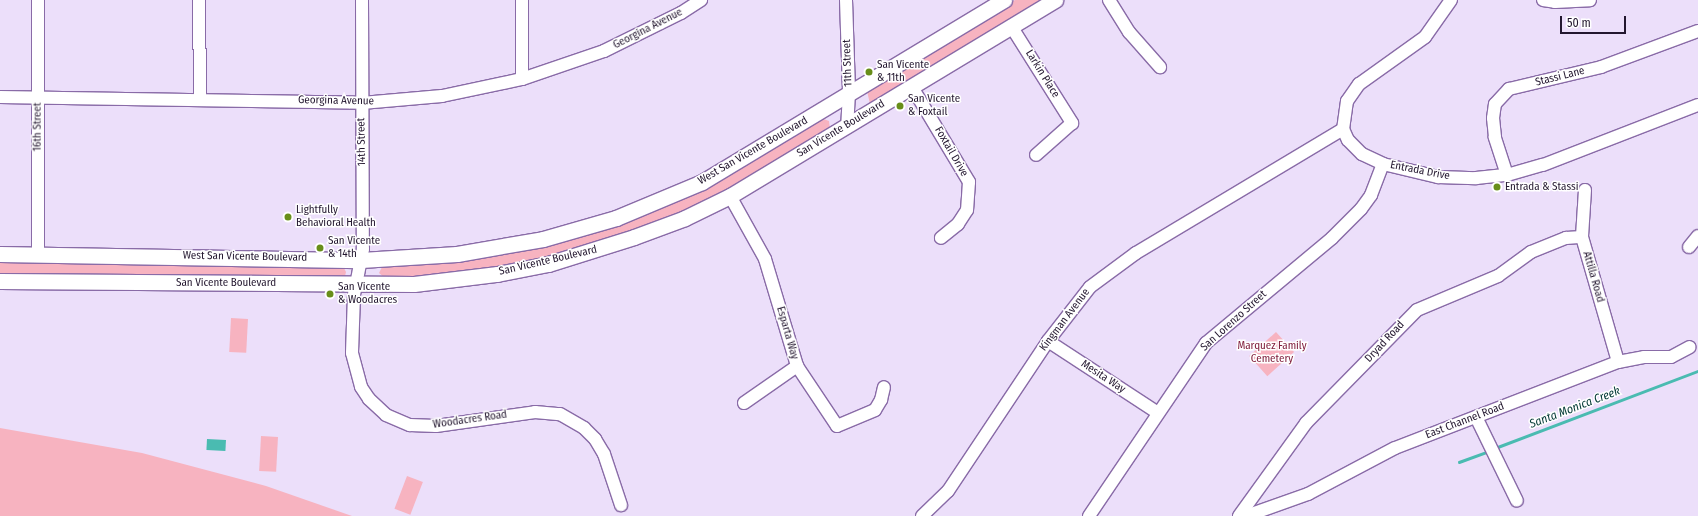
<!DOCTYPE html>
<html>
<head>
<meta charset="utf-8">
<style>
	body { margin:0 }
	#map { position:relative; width:1698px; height:516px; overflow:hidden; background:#ecdffa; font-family:"Fira Sans Condensed",sans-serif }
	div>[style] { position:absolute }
	.green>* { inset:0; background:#f7b3c0; transform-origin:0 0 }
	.water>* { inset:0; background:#4abbb1; transform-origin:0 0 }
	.stream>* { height:2.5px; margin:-1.25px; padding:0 1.25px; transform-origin:1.25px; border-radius:1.25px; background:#4abbb1 }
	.roads { filter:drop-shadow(1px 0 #896ba7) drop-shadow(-1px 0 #896ba7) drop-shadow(0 1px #896ba7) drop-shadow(0 -1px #896ba7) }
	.minor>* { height:12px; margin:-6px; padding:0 6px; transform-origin:6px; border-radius:6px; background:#fff }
	.major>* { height:15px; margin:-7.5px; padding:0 7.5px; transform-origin:7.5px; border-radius:7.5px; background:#fff }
	.dots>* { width:11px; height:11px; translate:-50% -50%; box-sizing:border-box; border:2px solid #fff; border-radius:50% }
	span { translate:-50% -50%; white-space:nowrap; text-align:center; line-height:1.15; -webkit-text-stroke:3px #fff; paint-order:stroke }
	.street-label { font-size:11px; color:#23172f }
	.poi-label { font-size:11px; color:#23172f }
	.left { translate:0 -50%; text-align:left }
	.park-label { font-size:11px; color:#801f3d }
	.water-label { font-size:12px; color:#003733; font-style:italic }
	.scale { position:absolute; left:1560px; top:16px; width:66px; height:18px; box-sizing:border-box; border:2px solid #23172f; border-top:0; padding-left:5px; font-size:12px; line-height:14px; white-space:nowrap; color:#23172f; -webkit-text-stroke:3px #fff; paint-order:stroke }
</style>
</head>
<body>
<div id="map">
	<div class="green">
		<i style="clip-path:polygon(1015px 0,1044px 0,870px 104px,867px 91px)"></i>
		<i style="clip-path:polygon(821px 118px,829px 121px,830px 129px,757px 176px,676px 216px,607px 242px,517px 265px,439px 276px,386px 279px,379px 273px,383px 265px,585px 233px)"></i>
		<i style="clip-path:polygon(0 260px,343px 266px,346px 272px,345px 276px,0 275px)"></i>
		<i style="left:231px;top:318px;width:17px;height:34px;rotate:3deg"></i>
		<i style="left:1276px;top:332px;width:27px;height:36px;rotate:48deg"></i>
		<i style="clip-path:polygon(0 428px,142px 453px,266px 486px,352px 516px,0 516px)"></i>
		<i style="left:261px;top:436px;width:17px;height:35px;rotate:3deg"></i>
		<i style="left:407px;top:476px;width:17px;height:35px;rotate:21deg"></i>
	</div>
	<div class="water">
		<i style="left:207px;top:439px;width:19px;height:11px;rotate:3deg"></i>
	</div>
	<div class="stream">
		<i style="left:1495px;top:448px;width:217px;rotate:-20.8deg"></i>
		<i style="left:1459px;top:462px;width:32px;rotate:-20deg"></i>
	</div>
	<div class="roads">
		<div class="minor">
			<i style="left:38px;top:0;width:254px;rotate:90deg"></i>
			<i style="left:199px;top:0;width:99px;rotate:89.4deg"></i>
			<i style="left:362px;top:0;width:249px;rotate:89.8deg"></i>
			<i style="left:363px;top:249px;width:47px;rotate:101.1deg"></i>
			<i style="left:354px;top:295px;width:58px;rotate:92deg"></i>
			<i style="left:352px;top:353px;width:35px;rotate:75deg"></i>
			<i style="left:361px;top:387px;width:14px;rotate:56deg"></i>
			<i style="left:369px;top:399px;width:23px;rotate:43deg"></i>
			<i style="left:386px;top:415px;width:26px;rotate:23deg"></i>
			<i style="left:410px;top:425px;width:26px;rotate:2deg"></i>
			<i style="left:436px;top:426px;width:100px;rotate:-8deg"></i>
			<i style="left:535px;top:412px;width:25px;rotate:5deg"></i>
			<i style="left:560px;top:414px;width:28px;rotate:30deg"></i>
			<i style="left:584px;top:428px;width:16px;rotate:45deg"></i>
			<i style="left:595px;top:439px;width:17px;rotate:59deg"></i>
			<i style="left:604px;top:454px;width:54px;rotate:71.6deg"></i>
			<i style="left:846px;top:0;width:92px;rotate:88.1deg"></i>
			<i style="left:849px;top:92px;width:33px;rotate:93deg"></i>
			<i style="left:1109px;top:0;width:38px;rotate:58deg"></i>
			<i style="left:1129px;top:32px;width:47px;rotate:48.5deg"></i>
			<i style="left:1451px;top:0;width:45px;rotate:125.1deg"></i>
			<i style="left:1425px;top:37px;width:81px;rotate:144.5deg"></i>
			<i style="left:1359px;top:84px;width:21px;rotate:125deg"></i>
			<i style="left:1347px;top:101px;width:28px;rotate:98deg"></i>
			<i style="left:1343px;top:129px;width:12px;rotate:66deg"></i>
			<i style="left:1348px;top:140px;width:20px;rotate:45deg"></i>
			<i style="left:1362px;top:154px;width:23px;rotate:25deg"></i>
			<i style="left:1383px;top:164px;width:57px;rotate:13.3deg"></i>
			<i style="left:1438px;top:177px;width:38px;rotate:2deg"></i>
			<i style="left:1476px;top:178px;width:31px;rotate:-6deg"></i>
			<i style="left:1507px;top:175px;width:37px;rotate:-16deg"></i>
			<i style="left:1543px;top:165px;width:166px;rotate:-21.2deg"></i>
			<i style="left:1543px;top:0;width:12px;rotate:9deg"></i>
			<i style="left:1555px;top:2px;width:35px;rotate:-3deg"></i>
			<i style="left:1011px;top:26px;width:115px;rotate:57.8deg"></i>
			<i style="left:1072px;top:123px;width:48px;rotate:138.4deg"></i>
			<i style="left:522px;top:79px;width:79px;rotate:-90deg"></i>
			<i style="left:912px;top:87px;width:111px;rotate:59deg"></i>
			<i style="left:969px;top:182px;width:28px;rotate:94deg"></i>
			<i style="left:967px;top:210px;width:17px;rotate:123deg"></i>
			<i style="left:958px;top:224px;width:22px;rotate:141deg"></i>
			<i style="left:0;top:97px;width:362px;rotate:0.9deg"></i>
			<i style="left:362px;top:103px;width:80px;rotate:-5deg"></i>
			<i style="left:442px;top:96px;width:82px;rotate:-12deg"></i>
			<i style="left:522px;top:79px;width:87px;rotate:-18.9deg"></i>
			<i style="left:604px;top:51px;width:86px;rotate:-26.3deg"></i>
			<i style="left:681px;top:13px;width:24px;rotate:-33deg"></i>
			<i style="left:1507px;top:175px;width:40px;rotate:-108deg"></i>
			<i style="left:1495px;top:137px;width:19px;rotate:-96deg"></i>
			<i style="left:1493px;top:118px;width:14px;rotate:-82deg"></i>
			<i style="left:1495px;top:104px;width:21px;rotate:-47deg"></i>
			<i style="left:1509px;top:89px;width:95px;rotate:-13.4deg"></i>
			<i style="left:1601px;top:67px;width:103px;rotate:-20.4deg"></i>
			<i style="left:1585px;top:190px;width:47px;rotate:93.7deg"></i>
			<i style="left:1582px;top:237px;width:130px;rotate:73.9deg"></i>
			<i style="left:730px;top:196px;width:72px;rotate:60.9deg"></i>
			<i style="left:765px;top:259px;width:112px;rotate:73.3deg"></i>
			<i style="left:797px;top:366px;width:72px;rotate:56.3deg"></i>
			<i style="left:837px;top:426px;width:41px;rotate:-22.8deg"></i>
			<i style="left:875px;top:410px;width:12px;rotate:-59deg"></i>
			<i style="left:881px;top:400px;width:13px;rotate:-77deg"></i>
			<i style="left:1689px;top:247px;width:14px;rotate:-51deg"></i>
			<i style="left:1048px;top:341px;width:131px;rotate:33.2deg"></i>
			<i style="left:744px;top:403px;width:65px;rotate:-34.9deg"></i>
			<i style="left:1476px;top:417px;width:93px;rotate:64deg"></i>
			<i style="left:922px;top:516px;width:36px;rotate:-44deg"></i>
			<i style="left:948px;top:491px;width:180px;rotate:-56.3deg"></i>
			<i style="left:1048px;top:341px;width:68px;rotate:-52.1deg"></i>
			<i style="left:1090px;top:287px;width:57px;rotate:-36.5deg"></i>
			<i style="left:1136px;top:253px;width:241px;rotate:-30.9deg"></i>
			<i style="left:1089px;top:516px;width:209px;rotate:-55.9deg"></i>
			<i style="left:1206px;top:343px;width:164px;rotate:-39.8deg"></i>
			<i style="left:1332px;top:238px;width:41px;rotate:-45deg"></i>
			<i style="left:1361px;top:209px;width:17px;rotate:-54deg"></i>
			<i style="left:1371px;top:195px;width:33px;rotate:-69deg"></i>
			<i style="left:1239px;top:516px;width:115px;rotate:-54.2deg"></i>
			<i style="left:1306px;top:423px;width:158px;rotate:-45.5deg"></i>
			<i style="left:1417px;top:310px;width:88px;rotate:-22.8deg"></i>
			<i style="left:1498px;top:276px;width:41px;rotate:-36deg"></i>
			<i style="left:1531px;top:252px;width:38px;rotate:-22deg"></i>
			<i style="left:1566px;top:238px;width:16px;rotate:-4deg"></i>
			<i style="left:1246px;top:516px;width:66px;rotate:-19.5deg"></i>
			<i style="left:1308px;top:494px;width:98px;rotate:-27.9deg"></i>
			<i style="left:1395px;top:448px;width:239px;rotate:-21.1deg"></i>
			<i style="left:1618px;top:362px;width:26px;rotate:-11deg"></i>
			<i style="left:1644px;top:357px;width:27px"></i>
			<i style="left:1671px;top:357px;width:21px;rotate:-28deg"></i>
		</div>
		<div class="major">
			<i style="left:0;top:254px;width:361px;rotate:1deg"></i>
			<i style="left:361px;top:260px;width:96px;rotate:-3.6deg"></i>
			<i style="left:457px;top:254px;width:87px;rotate:-9.9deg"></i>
			<i style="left:543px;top:239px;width:76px;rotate:-16deg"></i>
			<i style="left:616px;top:218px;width:93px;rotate:-22.7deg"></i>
			<i style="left:702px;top:182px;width:353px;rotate:-31.1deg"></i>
			<i style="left:0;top:281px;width:414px;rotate:0.4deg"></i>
			<i style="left:414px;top:284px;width:84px;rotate:-6.9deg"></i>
			<i style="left:497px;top:274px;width:52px;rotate:-11.1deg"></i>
			<i style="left:548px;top:264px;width:90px;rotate:-17.4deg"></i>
			<i style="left:634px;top:237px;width:54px;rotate:-20.4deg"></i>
			<i style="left:685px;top:218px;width:50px;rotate:-26.1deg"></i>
			<i style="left:730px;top:196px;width:380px;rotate:-31.1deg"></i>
		</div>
	</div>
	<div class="dots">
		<i style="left:869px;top:72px;background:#688e1a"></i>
		<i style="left:900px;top:106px;background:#688e1a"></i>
		<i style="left:1497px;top:187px;background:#688e1a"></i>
		<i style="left:288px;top:217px;background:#688e1a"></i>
		<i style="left:320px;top:248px;background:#688e1a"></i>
		<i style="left:330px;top:294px;background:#688e1a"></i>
	</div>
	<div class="street-label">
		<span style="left:648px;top:29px;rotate:-27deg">Georgina Avenue</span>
		<span style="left:848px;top:63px;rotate:-92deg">11th Street</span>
		<span style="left:1042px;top:74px;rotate:58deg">Larkin Place</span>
		<span style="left:1560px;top:77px;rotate:-14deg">Stassi Lane</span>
		<span style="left:336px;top:101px;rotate:1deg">Georgina Avenue</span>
		<span style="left:38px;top:127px;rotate:-90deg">16th Street</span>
		<span style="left:841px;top:129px;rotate:-31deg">San Vicente Boulevard</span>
		<span style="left:362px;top:142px;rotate:-91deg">14th Street</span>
		<span style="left:753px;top:151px;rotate:-30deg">West San Vicente Boulevard</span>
		<span style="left:951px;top:152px;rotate:60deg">Foxtail Drive</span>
		<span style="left:1420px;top:171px;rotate:11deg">Entrada Drive</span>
		<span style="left:245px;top:257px;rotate:1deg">West San Vicente Boulevard</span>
		<span style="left:548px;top:261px;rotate:-13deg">San Vicente Boulevard</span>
		<span style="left:1593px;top:277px;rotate:74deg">Attilla Road</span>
		<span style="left:226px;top:283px">San Vicente Boulevard</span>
		<span style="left:1065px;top:320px;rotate:-53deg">Kingman Avenue</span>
		<span style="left:1234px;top:321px;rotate:-42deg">San Lorenzo Street</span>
		<span style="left:787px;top:333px;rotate:74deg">Esparta Way</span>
		<span style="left:1385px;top:342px;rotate:-47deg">Dryad Road</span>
		<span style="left:1103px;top:377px;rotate:33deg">Mesita Way</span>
		<span style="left:470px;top:420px;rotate:-8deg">Woodacres Road</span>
		<span style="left:1465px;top:421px;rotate:-21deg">East Channel Road</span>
	</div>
	<div class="poi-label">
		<span class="left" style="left:877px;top:72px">San Vicente<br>&amp; 11th</span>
		<span class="left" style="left:908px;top:106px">San Vicente<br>&amp; Foxtail</span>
		<span class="left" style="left:1505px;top:187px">Entrada &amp; Stassi</span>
		<span class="left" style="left:296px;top:217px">Lightfully<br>Behavioral Health</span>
		<span class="left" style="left:328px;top:248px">San Vicente<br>&amp; 14th</span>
		<span class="left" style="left:338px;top:294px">San Vicente<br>&amp; Woodacres</span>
	</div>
	<div class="park-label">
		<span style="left:1272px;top:353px">Marquez Family<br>Cemetery</span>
	</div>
	<div class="water-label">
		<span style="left:1575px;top:408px;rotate:-21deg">Santa Monica Creek</span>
	</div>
	<div class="scale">50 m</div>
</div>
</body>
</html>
